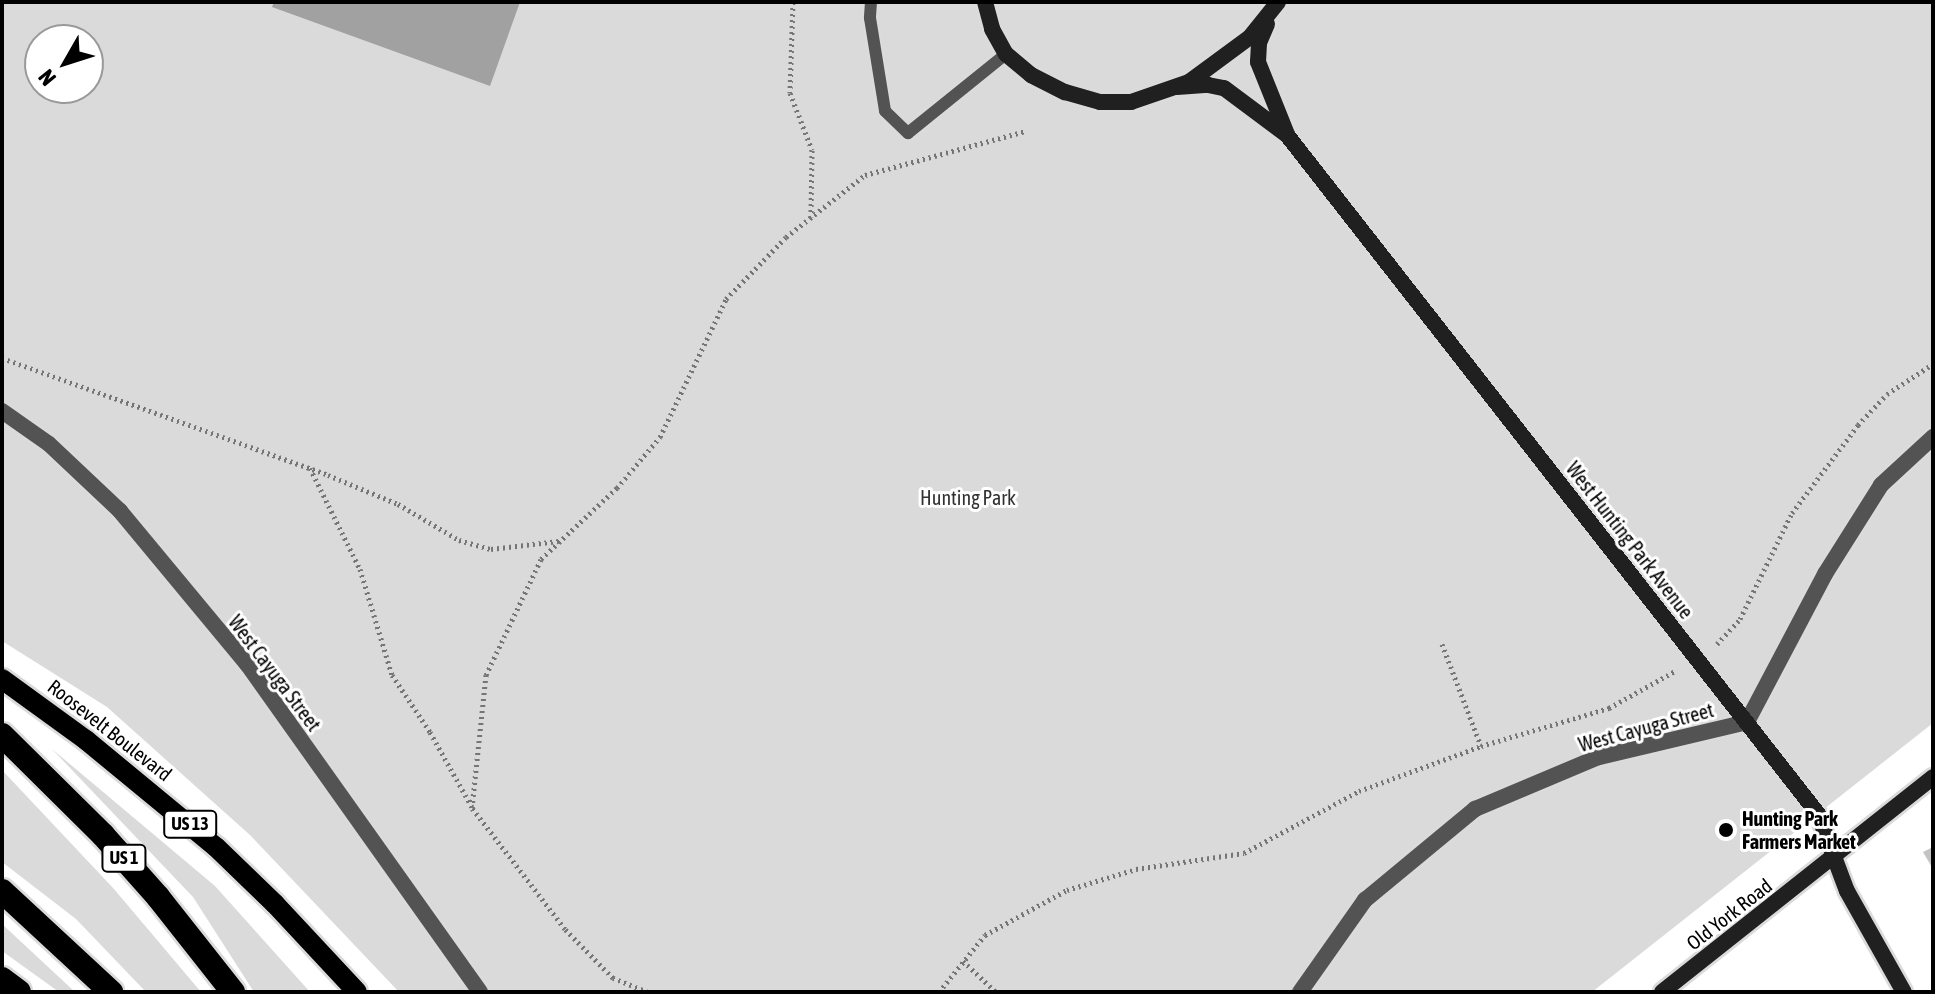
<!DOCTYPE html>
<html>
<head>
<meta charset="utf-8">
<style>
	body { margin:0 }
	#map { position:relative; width:1935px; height:994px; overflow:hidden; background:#fff; font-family:"Asap Condensed",sans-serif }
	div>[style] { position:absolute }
	.green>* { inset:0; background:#dadada }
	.water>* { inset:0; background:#a1a1a1 }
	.building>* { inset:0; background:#c3c3c3 }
	.path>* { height:5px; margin-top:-2.5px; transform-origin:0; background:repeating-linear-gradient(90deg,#757575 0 2px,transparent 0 6px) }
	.roads { filter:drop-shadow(2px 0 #dbdbdb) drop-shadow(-2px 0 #dbdbdb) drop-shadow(0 2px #dbdbdb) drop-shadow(0 -2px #dbdbdb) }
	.lane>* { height:12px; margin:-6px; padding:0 6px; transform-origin:6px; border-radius:6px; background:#535353 }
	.street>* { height:16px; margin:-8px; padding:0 8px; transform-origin:8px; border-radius:8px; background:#535353 }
	.secondary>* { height:16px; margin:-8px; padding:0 8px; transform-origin:8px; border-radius:8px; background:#202020 }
	.primary>* { height:20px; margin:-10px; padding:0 10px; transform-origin:10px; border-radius:10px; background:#000 }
	.highway>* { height:24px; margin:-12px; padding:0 12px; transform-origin:12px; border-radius:12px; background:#000 }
	.dots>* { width:22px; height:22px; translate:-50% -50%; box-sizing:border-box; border:4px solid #fff; border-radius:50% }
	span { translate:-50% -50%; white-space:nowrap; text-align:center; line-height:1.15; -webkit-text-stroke:6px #fff; paint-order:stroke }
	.shield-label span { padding:2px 6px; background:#fff; border:2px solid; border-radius:6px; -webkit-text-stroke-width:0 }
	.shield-label { font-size:18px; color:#000; font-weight:700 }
	.park-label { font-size:20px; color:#313131 }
	.street-label { font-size:20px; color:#000 }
	.poi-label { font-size:20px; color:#000; font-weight:700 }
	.left { translate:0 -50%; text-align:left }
	.frame { position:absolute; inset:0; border:4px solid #000; pointer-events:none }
	.north { position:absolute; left:24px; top:24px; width:80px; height:80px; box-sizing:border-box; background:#fff; border:2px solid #999; border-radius:50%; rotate:231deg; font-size:22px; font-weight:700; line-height:32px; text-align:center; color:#000 }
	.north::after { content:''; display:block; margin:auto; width:28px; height:36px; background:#000; clip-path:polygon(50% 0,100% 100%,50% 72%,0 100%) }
</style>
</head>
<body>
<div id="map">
	<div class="green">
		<i style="clip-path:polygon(evenodd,2px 2px,1933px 2px,1933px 723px,1592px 992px,399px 992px,250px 835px,107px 707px,2px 641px,2px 2px,40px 40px,88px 40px,88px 88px,40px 88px,40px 40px)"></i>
		<i style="clip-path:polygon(52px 749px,215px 886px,310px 992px,254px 992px,193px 897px)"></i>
		<i style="clip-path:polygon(2px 770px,114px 889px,201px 992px,146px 992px,76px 919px,2px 862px)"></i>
		<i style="clip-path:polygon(2px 924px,75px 992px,59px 992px,2px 951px)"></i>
	</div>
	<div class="water">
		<i style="clip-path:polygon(274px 2px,520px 2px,490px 86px,272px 7px)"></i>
	</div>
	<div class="building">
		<i style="clip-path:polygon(1933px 847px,1933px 869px,1923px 852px)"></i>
	</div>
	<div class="path">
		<i style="left:793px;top:2px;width:91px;rotate:91.9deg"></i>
		<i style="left:790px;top:93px;width:61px;rotate:68.9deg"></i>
		<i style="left:812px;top:150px;width:67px;rotate:90.9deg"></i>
		<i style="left:2px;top:358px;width:346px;rotate:19.7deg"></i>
		<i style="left:328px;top:475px;width:76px;rotate:22.5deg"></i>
		<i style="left:398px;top:504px;width:71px;rotate:30.5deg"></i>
		<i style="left:459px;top:540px;width:33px;rotate:16deg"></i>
		<i style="left:491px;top:549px;width:68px;rotate:-6.7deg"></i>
		<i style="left:310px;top:468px;width:113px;rotate:63.7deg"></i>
		<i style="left:360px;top:569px;width:111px;rotate:73.2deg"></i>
		<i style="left:392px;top:675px;width:69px;rotate:56.3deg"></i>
		<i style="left:430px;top:732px;width:86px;rotate:60.8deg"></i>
		<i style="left:1442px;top:644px;width:109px;rotate:69.1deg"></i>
		<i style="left:1717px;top:644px;width:34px;rotate:-47deg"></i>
		<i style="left:1740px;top:619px;width:118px;rotate:-63.9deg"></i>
		<i style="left:1792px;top:513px;width:110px;rotate:-53.1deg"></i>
		<i style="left:1858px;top:425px;width:42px;rotate:-46.9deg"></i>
		<i style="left:1887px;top:394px;width:55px;rotate:-33.1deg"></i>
		<i style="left:963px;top:961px;width:45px;rotate:43.2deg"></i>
		<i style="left:648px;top:992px;width:38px;rotate:-158deg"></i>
		<i style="left:613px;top:978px;width:69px;rotate:-134.4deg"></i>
		<i style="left:565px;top:929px;width:153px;rotate:-127.5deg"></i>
		<i style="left:472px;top:808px;width:134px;rotate:-84deg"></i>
		<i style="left:486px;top:675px;width:128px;rotate:-64.6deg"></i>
		<i style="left:541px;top:559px;width:104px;rotate:-43.1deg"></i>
		<i style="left:617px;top:488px;width:67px;rotate:-49.9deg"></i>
		<i style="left:660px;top:437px;width:153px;rotate:-64.4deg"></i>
		<i style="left:726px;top:299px;width:86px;rotate:-45.9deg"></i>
		<i style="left:786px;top:237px;width:100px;rotate:-38.1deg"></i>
		<i style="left:865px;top:175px;width:167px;rotate:-15.3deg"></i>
		<i style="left:939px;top:992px;width:73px;rotate:-51.1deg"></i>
		<i style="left:985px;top:935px;width:94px;rotate:-28.8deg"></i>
		<i style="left:1067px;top:890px;width:72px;rotate:-16.9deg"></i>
		<i style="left:1136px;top:869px;width:109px;rotate:-8.4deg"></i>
		<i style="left:1244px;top:853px;width:131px;rotate:-28.3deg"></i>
		<i style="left:1359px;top:791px;width:130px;rotate:-20.2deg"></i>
		<i style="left:1481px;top:746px;width:134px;rotate:-16.5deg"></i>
		<i style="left:1609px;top:708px;width:76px;rotate:-29.3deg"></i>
	</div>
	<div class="roads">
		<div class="lane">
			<i style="left:871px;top:2px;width:16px;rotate:94deg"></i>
			<i style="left:870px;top:18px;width:94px;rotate:80.8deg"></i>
			<i style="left:885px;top:111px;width:32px;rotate:44deg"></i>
			<i style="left:908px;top:133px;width:126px;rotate:-38.9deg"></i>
		</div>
		<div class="street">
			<i style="left:2px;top:411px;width:57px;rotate:35.1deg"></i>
			<i style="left:49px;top:444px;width:98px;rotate:43.3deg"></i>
			<i style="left:120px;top:511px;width:199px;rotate:50.3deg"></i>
			<i style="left:247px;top:664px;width:402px;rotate:54.6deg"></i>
			<i style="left:1300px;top:992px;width:113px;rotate:-54.8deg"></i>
			<i style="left:1365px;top:900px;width:143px;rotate:-39.6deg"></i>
			<i style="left:1475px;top:809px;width:134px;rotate:-22.8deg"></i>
			<i style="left:1599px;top:757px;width:152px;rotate:-13.3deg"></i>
			<i style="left:1747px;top:722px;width:167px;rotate:-62.2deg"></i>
			<i style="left:1825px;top:574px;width:105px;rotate:-57.8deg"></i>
			<i style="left:1881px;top:485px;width:71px;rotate:-42.7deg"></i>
		</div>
		<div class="secondary">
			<i style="left:985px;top:2px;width:28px;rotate:75deg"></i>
			<i style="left:992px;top:29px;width:29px;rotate:61deg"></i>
			<i style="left:1006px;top:54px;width:33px;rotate:40deg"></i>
			<i style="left:1031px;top:75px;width:38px;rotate:27deg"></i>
			<i style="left:1065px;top:92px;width:36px;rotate:16deg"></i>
			<i style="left:1100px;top:102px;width:31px"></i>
			<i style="left:1131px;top:102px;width:61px;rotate:-19deg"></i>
			<i style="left:1189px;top:82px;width:76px;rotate:-36.4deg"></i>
			<i style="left:1250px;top:37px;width:45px;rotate:-51.3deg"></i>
			<i style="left:1267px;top:24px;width:21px;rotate:113deg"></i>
			<i style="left:1259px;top:43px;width:19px;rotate:93deg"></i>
			<i style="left:1258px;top:62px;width:78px;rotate:68.1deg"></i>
			<i style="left:1177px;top:87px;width:31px;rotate:-4deg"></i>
			<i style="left:1208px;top:85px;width:16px;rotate:11deg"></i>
			<i style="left:1224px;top:88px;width:79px;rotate:36.7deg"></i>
			<i style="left:1287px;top:135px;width:862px;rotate:51.97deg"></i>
			<i style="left:1818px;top:814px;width:82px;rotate:69.4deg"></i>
			<i style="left:1847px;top:891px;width:116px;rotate:60.6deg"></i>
			<i style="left:1662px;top:992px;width:346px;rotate:-38.4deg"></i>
		</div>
		<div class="primary">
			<i style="left:2px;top:679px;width:104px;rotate:36deg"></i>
			<i style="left:86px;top:740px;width:168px;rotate:39.5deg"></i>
			<i style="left:216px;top:847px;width:82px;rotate:44deg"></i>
			<i style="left:275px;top:904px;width:120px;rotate:47deg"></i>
		</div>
		<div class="highway">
			<i style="left:2px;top:735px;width:142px;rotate:44.7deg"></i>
			<i style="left:103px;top:835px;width:83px;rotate:48.4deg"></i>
			<i style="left:158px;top:897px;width:121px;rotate:51.7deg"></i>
			<i style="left:2px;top:891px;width:149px;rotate:42.8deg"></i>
			<i style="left:2px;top:979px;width:21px;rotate:37deg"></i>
		</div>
	</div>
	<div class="dots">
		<i style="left:1726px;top:830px;background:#000"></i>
	</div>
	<div class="shield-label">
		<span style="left:190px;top:824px">US 13</span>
		<span style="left:124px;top:858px">US 1</span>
	</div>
	<div class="park-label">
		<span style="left:968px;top:497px">Hunting Park</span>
	</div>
	<div class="street-label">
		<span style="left:1630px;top:540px;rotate:52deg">West Hunting Park Avenue</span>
		<span style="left:275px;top:673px;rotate:53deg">West Cayuga Street</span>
		<span style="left:1646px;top:727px;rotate:-15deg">West Cayuga Street</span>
		<span style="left:110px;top:730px;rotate:38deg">Roosevelt Boulevard</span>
		<span style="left:1729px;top:914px;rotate:-38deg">Old York Road</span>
	</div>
	<div class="poi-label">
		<span class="left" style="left:1742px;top:830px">Hunting Park<br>Farmers Market</span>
	</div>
	<div class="frame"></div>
	<div class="north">N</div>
</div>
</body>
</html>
